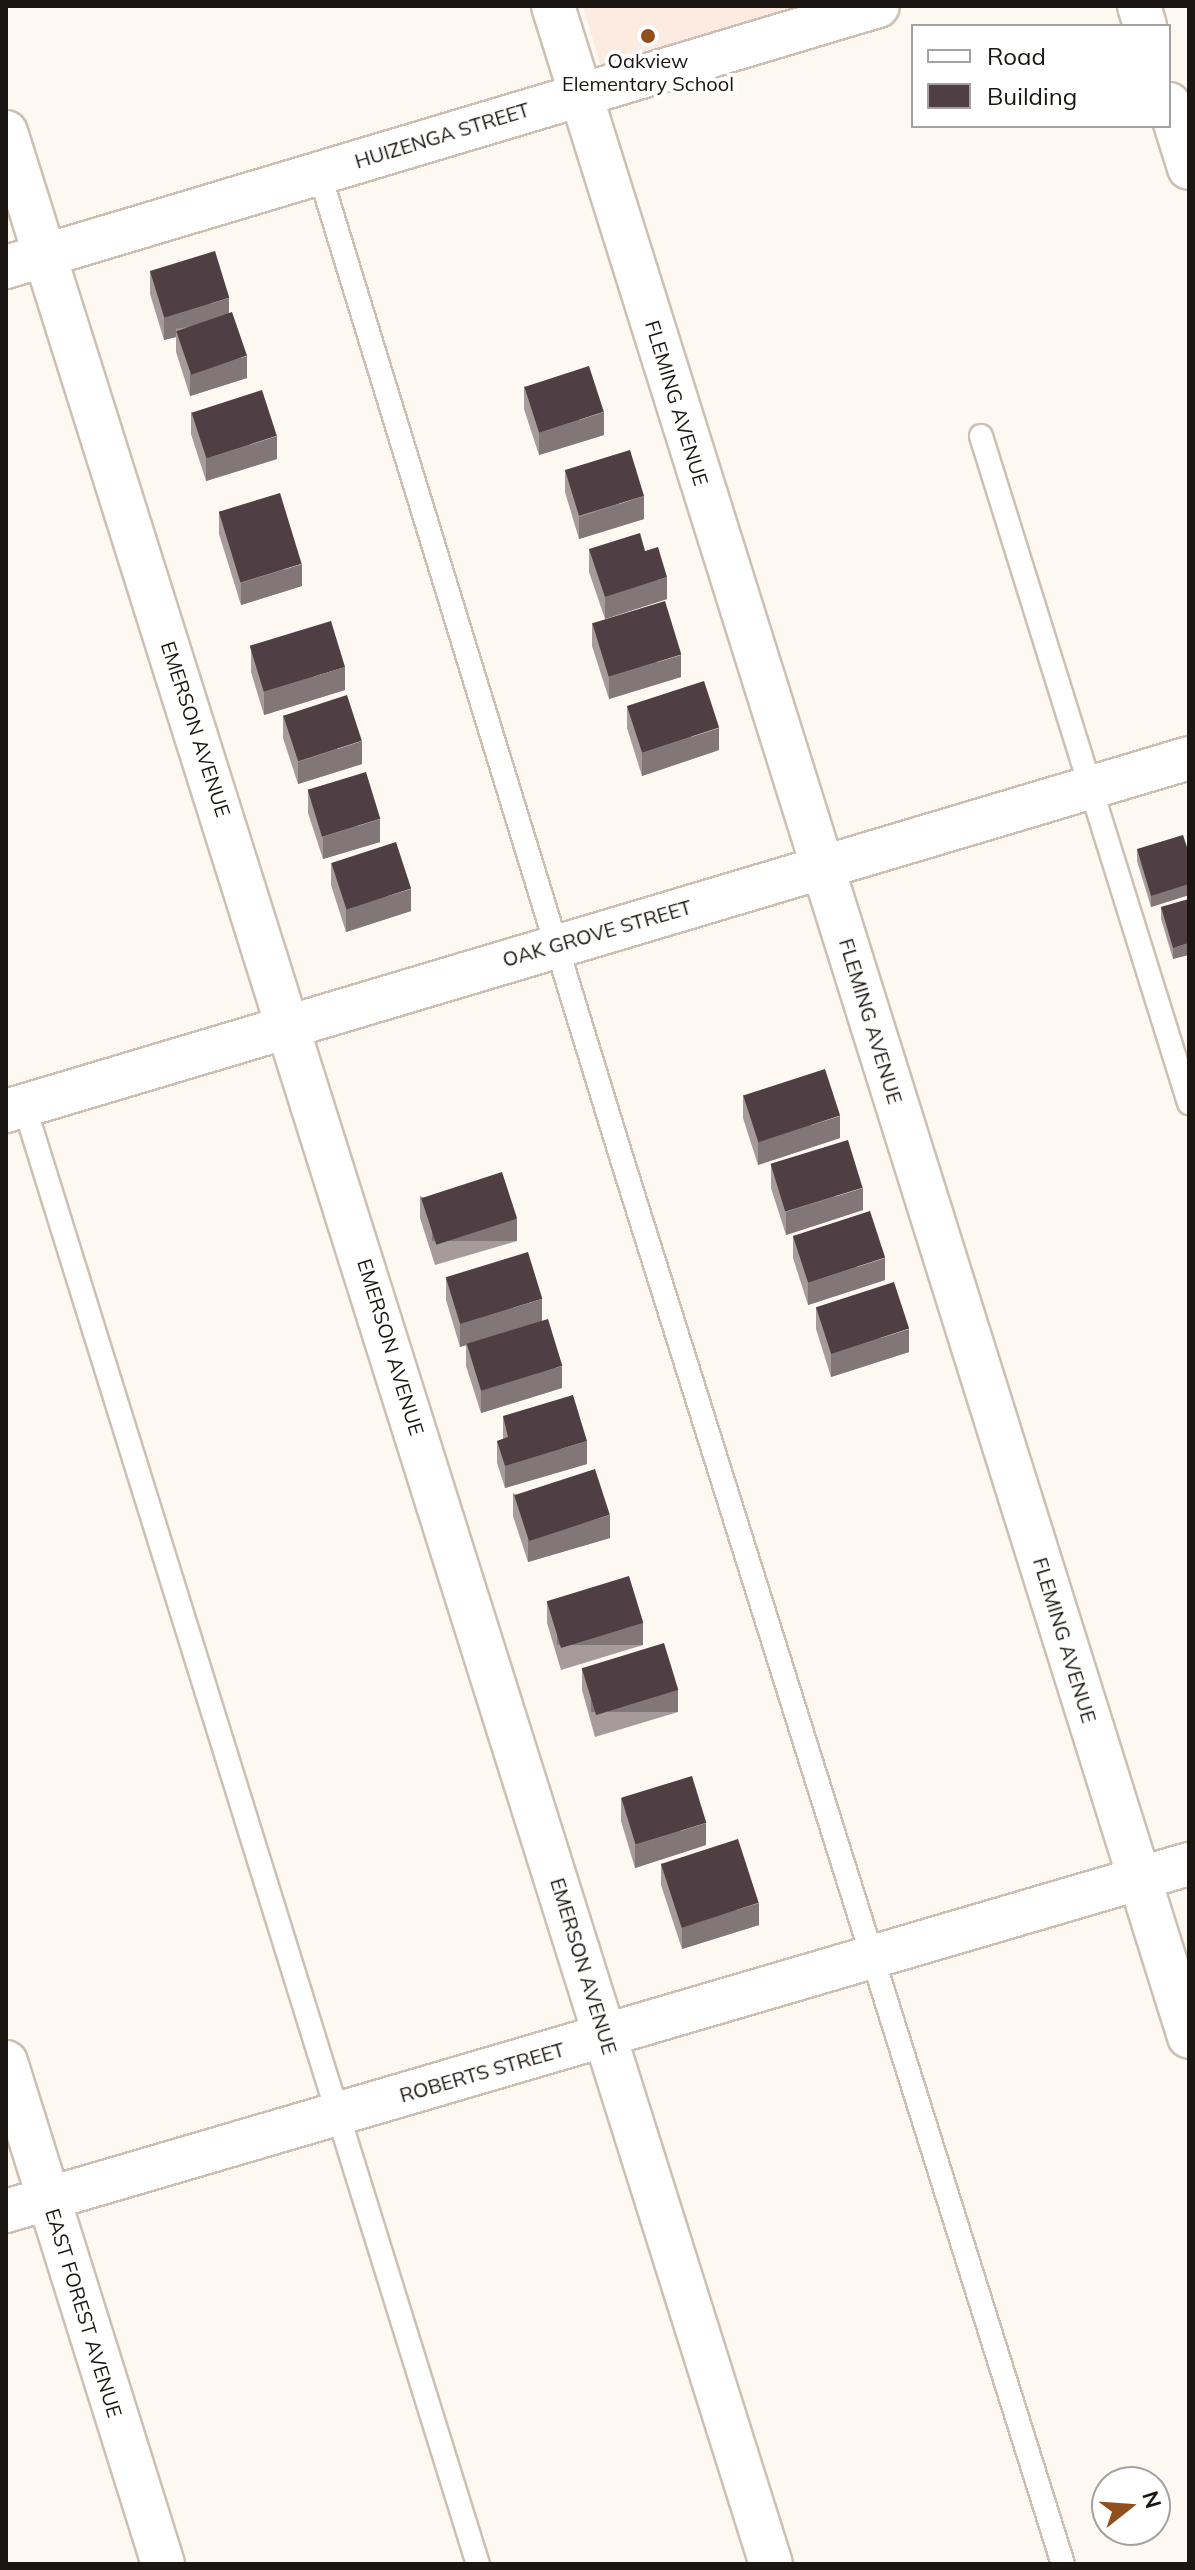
<!DOCTYPE html>
<html>
<head>
<meta charset="utf-8">
<style>
	body { margin:0 }
	#map { position:relative; width:1195px; height:2570px; overflow:hidden; background:#fdf8f2; font-family:Mulish,sans-serif }
	div>[style] { position:absolute }
	.education>* { inset:0; background:#fdebe1 }
	.roads { filter:drop-shadow(2px 0 #cdc0b2) drop-shadow(-2px 0 #cdc0b2) drop-shadow(0 2px #cdc0b2) drop-shadow(0 -2px #cdc0b2) }
	.lane>* { height:22px; margin:-11px; padding:0 11px; transform-origin:11px; border-radius:11px; background:#fff }
	.street>* { height:42px; margin:-21px; padding:0 21px; transform-origin:21px; border-radius:21px; background:#fff }
	.wall>* { inset:0; background:#a69b9a }
	.shaded-wall>* { inset:0; background:#837678; transform-origin:0 0 }
	.building>* { inset:0; background:#4f3e43; transform-origin:0 0 }
	.dots>* { width:22px; height:22px; translate:-50% -50%; box-sizing:border-box; border:4px solid #fff; border-radius:50% }
	span { translate:-50% -50%; white-space:nowrap; text-align:center; line-height:1.15; -webkit-text-stroke:8px #fff; paint-order:stroke }
	.poi-label { font-size:20px; color:#1b1611 }
	.street-label { font-size:20px; color:#1b1611 }
	.frame { position:absolute; inset:0; border:8px solid #1b1611; pointer-events:none }
	.legend { position:absolute; left:911px; top:24px; width:260px; height:104px; box-sizing:border-box; background:#fff; border:2px solid #a4a2a0; margin:0; padding:10px 14px; list-style:none; font-size:24px; color:#1b1611 }
	.legend li { display:flex; align-items:center; gap:16px; height:40px }
	.legend b { width:40px; border:2px solid #a4a2a0 }
	.north { position:absolute; left:1091px; top:2466px; width:80px; height:80px; box-sizing:border-box; background:#fff; border:2px solid #a4a2a0; border-radius:50%; rotate:73deg; font-size:22px; font-weight:700; line-height:32px; text-align:center; color:#1b1611 }
	.north::after { content:''; display:block; margin:auto; width:28px; height:36px; background:#924f1e; clip-path:polygon(50% 0,100% 100%,50% 72%,0 100%) }
</style>
</head>
<body>
<div id="map">
	<div class="education">
		<i style="clip-path:polygon(583px 6px,806px 6px,601px 67px)"></i>
	</div>
	<div class="roads">
		<div class="lane">
			<i style="left:319px;top:172px;width:1026px;rotate:72.94deg"></i>
			<i style="left:620px;top:1153px;width:1479px;rotate:72.57deg"></i>
			<i style="left:981px;top:436px;width:699px;rotate:72.68deg"></i>
			<i style="left:24px;top:1105px;width:1528px;rotate:72.72deg"></i>
		</div>
		<div class="street">
			<i style="left:553px;top:6px;width:2128px;rotate:72.61deg"></i>
			<i style="left:1139px;top:6px;width:21px;rotate:73deg"></i>
			<i style="left:1169px;top:104px;width:67px;rotate:72.6deg"></i>
			<i style="left:6px;top:132px;width:2549px;rotate:72.54deg"></i>
			<i style="left:6px;top:267px;width:910px;rotate:-16.66deg"></i>
			<i style="left:6px;top:1111px;width:1235px;rotate:-16.61deg"></i>
			<i style="left:6px;top:2062px;width:526px;rotate:72.63deg"></i>
			<i style="left:6px;top:2211px;width:1233px;rotate:-16.35deg"></i>
		</div>
	</div>
	<div class="wall">
		<i style="clip-path:polygon(150px 271px,229px 313px,247px 378px,190px 396px,176px 352px,176px 337px,164px 340px,150px 294px)"></i>
		<i style="clip-path:polygon(524px 386px,604px 435px,539px 455px,524px 409px)"></i>
		<i style="clip-path:polygon(191px 412px,277px 459px,206px 481px,191px 434px)"></i>
		<i style="clip-path:polygon(565px 470px,644px 519px,579px 539px,565px 492px)"></i>
		<i style="clip-path:polygon(219px 511px,302px 586px,241px 605px,219px 534px)"></i>
		<i style="clip-path:polygon(589px 549px,645px 551px,667px 599px,605px 619px,589px 572px)"></i>
		<i style="clip-path:polygon(592px 623px,681px 677px,609px 699px,592px 646px)"></i>
		<i style="clip-path:polygon(251px 649px,345px 690px,264px 715px,251px 672px)"></i>
		<i style="clip-path:polygon(627px 706px,719px 750px,642px 776px,627px 728px)"></i>
		<i style="clip-path:polygon(283px 715px,362px 764px,298px 784px,283px 738px)"></i>
		<i style="clip-path:polygon(308px 790px,380px 842px,323px 859px,308px 813px)"></i>
		<i style="clip-path:polygon(1137px 849px,1189px 853px,1189px 895px,1151px 907px,1137px 861px)"></i>
		<i style="clip-path:polygon(331px 863px,411px 911px,346px 932px,331px 885px)"></i>
		<i style="clip-path:polygon(1189px 899px,1173px 959px,1161px 919px,1161px 907px)"></i>
		<i style="clip-path:polygon(743px 1095px,840px 1138px,758px 1165px,743px 1118px)"></i>
		<i style="clip-path:polygon(771px 1165px,863px 1210px,786px 1235px,771px 1188px)"></i>
		<i style="clip-path:polygon(420px 1196px,517px 1241px,435px 1265px,420px 1218px)"></i>
		<i style="clip-path:polygon(793px 1236px,885px 1280px,808px 1305px,793px 1258px)"></i>
		<i style="clip-path:polygon(446px 1277px,542px 1321px,562px 1388px,481px 1413px,466px 1366px,466px 1345px,460px 1347px,446px 1300px)"></i>
		<i style="clip-path:polygon(816px 1307px,909px 1352px,831px 1377px,816px 1329px)"></i>
		<i style="clip-path:polygon(503px 1416px,587px 1464px,505px 1488px,497px 1463px,497px 1441px,503px 1439px)"></i>
		<i style="clip-path:polygon(513px 1493px,610px 1538px,528px 1562px,513px 1516px)"></i>
		<i style="clip-path:polygon(547px 1601px,643px 1645px,561px 1670px,547px 1623px)"></i>
		<i style="clip-path:polygon(582px 1668px,678px 1712px,595px 1737px,582px 1690px)"></i>
		<i style="clip-path:polygon(621px 1798px,706px 1845px,635px 1868px,621px 1821px)"></i>
		<i style="clip-path:polygon(661px 1863px,759px 1925px,682px 1949px,661px 1885px)"></i>
	</div>
	<div class="shaded-wall">
		<i style="clip-path:polygon(229px 298px,229px 320px,176px 329px,176px 337px,164px 340px,164px 318px)"></i>
		<i style="clip-path:polygon(247px 356px,247px 378px,190px 396px,190px 374px)"></i>
		<i style="clip-path:polygon(604px 412px,604px 435px,539px 455px,539px 433px)"></i>
		<i style="clip-path:polygon(277px 436px,277px 459px,206px 481px,206px 459px)"></i>
		<i style="clip-path:polygon(644px 496px,644px 519px,579px 539px,579px 517px)"></i>
		<i style="clip-path:polygon(302px 564px,302px 586px,241px 605px,241px 583px)"></i>
		<i style="clip-path:polygon(667px 577px,667px 599px,605px 619px,605px 597px)"></i>
		<i style="clip-path:polygon(681px 655px,681px 677px,609px 699px,609px 677px)"></i>
		<i style="clip-path:polygon(345px 667px,345px 690px,264px 715px,264px 692px)"></i>
		<i style="clip-path:polygon(719px 728px,719px 750px,642px 776px,642px 753px)"></i>
		<i style="clip-path:polygon(362px 741px,362px 764px,298px 784px,298px 762px)"></i>
		<i style="clip-path:polygon(380px 819px,380px 842px,323px 859px,323px 837px)"></i>
		<i style="clip-path:polygon(1189px 884px,1189px 895px,1151px 907px,1151px 896px)"></i>
		<i style="clip-path:polygon(411px 889px,411px 911px,346px 932px,346px 909px)"></i>
		<i style="clip-path:polygon(1189px 943px,1189px 955px,1173px 959px,1173px 948px)"></i>
		<i style="clip-path:polygon(840px 1116px,840px 1138px,758px 1165px,758px 1142px)"></i>
		<i style="clip-path:polygon(863px 1188px,863px 1210px,786px 1235px,786px 1212px)"></i>
		<i style="left:517px;top:1219px;width:22px;height:85px;rotate:90deg"></i>
		<i style="clip-path:polygon(885px 1258px,885px 1280px,808px 1305px,808px 1283px)"></i>
		<i style="clip-path:polygon(542px 1299px,542px 1322px,460px 1347px,460px 1324px)"></i>
		<i style="clip-path:polygon(909px 1329px,909px 1352px,831px 1377px,831px 1354px)"></i>
		<i style="clip-path:polygon(562px 1366px,562px 1388px,481px 1413px,481px 1390px)"></i>
		<i style="clip-path:polygon(587px 1441px,587px 1464px,505px 1488px,505px 1466px)"></i>
		<i style="clip-path:polygon(610px 1515px,610px 1538px,528px 1562px,528px 1540px)"></i>
		<i style="left:643px;top:1623px;width:22px;height:86px;rotate:90deg"></i>
		<i style="left:678px;top:1690px;width:22px;height:87px;rotate:90deg"></i>
		<i style="clip-path:polygon(706px 1823px,706px 1845px,635px 1868px,635px 1845px)"></i>
		<i style="clip-path:polygon(759px 1903px,759px 1925px,682px 1949px,682px 1927px)"></i>
	</div>
	<div class="building">
		<i style="left:215px;top:251px;width:49px;height:68px;rotate:73deg"></i>
		<i style="left:232px;top:312px;width:46px;height:59px;rotate:71deg"></i>
		<i style="left:589px;top:366px;width:48px;height:68px;rotate:72deg"></i>
		<i style="left:262px;top:390px;width:48px;height:74px;rotate:72deg"></i>
		<i style="left:630px;top:450px;width:48px;height:68px;rotate:73deg"></i>
		<i style="left:280px;top:493px;width:74px;height:64px;rotate:73deg"></i>
		<i style="clip-path:polygon(640px 533px,645px 551px,658px 547px,667px 577px,605px 597px,589px 549px)"></i>
		<i style="left:665px;top:601px;width:56px;height:76px;rotate:73deg"></i>
		<i style="left:331px;top:621px;width:48px;height:85px;rotate:73deg"></i>
		<i style="left:704px;top:681px;width:49px;height:81px;rotate:72deg"></i>
		<i style="left:347px;top:695px;width:48px;height:67px;rotate:72deg"></i>
		<i style="left:366px;top:772px;width:49px;height:61px;rotate:73deg"></i>
		<i style="clip-path:polygon(1183px 835px,1189px 853px,1189px 884px,1151px 896px,1137px 849px)"></i>
		<i style="left:396px;top:842px;width:49px;height:68px;rotate:72deg"></i>
		<i style="clip-path:polygon(1189px 899px,1189px 943px,1173px 948px,1161px 907px)"></i>
		<i style="left:825px;top:1069px;width:49px;height:86px;rotate:72deg"></i>
		<i style="left:848px;top:1140px;width:50px;height:81px;rotate:73deg"></i>
		<i style="left:502px;top:1172px;width:49px;height:85px;rotate:72deg"></i>
		<i style="left:870px;top:1211px;width:49px;height:81px;rotate:72deg"></i>
		<i style="left:528px;top:1252px;width:49px;height:86px;rotate:73deg"></i>
		<i style="left:894px;top:1282px;width:49px;height:82px;rotate:72deg"></i>
		<i style="left:548px;top:1319px;width:49px;height:85px;rotate:73deg"></i>
		<i style="clip-path:polygon(573px 1395px,587px 1441px,505px 1466px,497px 1441px,508px 1437px,503px 1416px)"></i>
		<i style="left:595px;top:1469px;width:48px;height:85px;rotate:72deg"></i>
		<i style="left:629px;top:1576px;width:49px;height:86px;rotate:73deg"></i>
		<i style="left:664px;top:1643px;width:49px;height:86px;rotate:73deg"></i>
		<i style="left:692px;top:1776px;width:49px;height:74px;rotate:73deg"></i>
		<i style="left:738px;top:1839px;width:67px;height:81px;rotate:72deg"></i>
	</div>
	<div class="dots">
		<i style="left:648px;top:36px;background:#924f1e"></i>
	</div>
	<div class="poi-label">
		<span style="left:648px;top:72px">Oakview<br>Elementary School</span>
	</div>
	<div class="street-label">
		<span style="left:442px;top:135px;rotate:-17deg">HUIZENGA STREET</span>
		<span style="left:677px;top:403px;rotate:73deg">FLEMING AVENUE</span>
		<span style="left:196px;top:729px;rotate:72deg">EMERSON AVENUE</span>
		<span style="left:597px;top:933px;rotate:-16deg">OAK GROVE STREET</span>
		<span style="left:871px;top:1021px;rotate:73deg">FLEMING AVENUE</span>
		<span style="left:391px;top:1347px;rotate:73deg">EMERSON AVENUE</span>
		<span style="left:1065px;top:1640px;rotate:73deg">FLEMING AVENUE</span>
		<span style="left:584px;top:1966px;rotate:73deg">EMERSON AVENUE</span>
		<span style="left:482px;top:2072px;rotate:-16deg">ROBERTS STREET</span>
		<span style="left:84px;top:2313px;rotate:73deg">EAST FOREST AVENUE</span>
	</div>
	<div class="frame"></div>
	<ul class="legend">
	<li><b style="height:10px;background:#fff"></b>Road</li>
	<li><b style="height:22px;background:#4f3e43"></b>Building</li>
	</ul>
	<div class="north">N</div>
</div>
</body>
</html>
